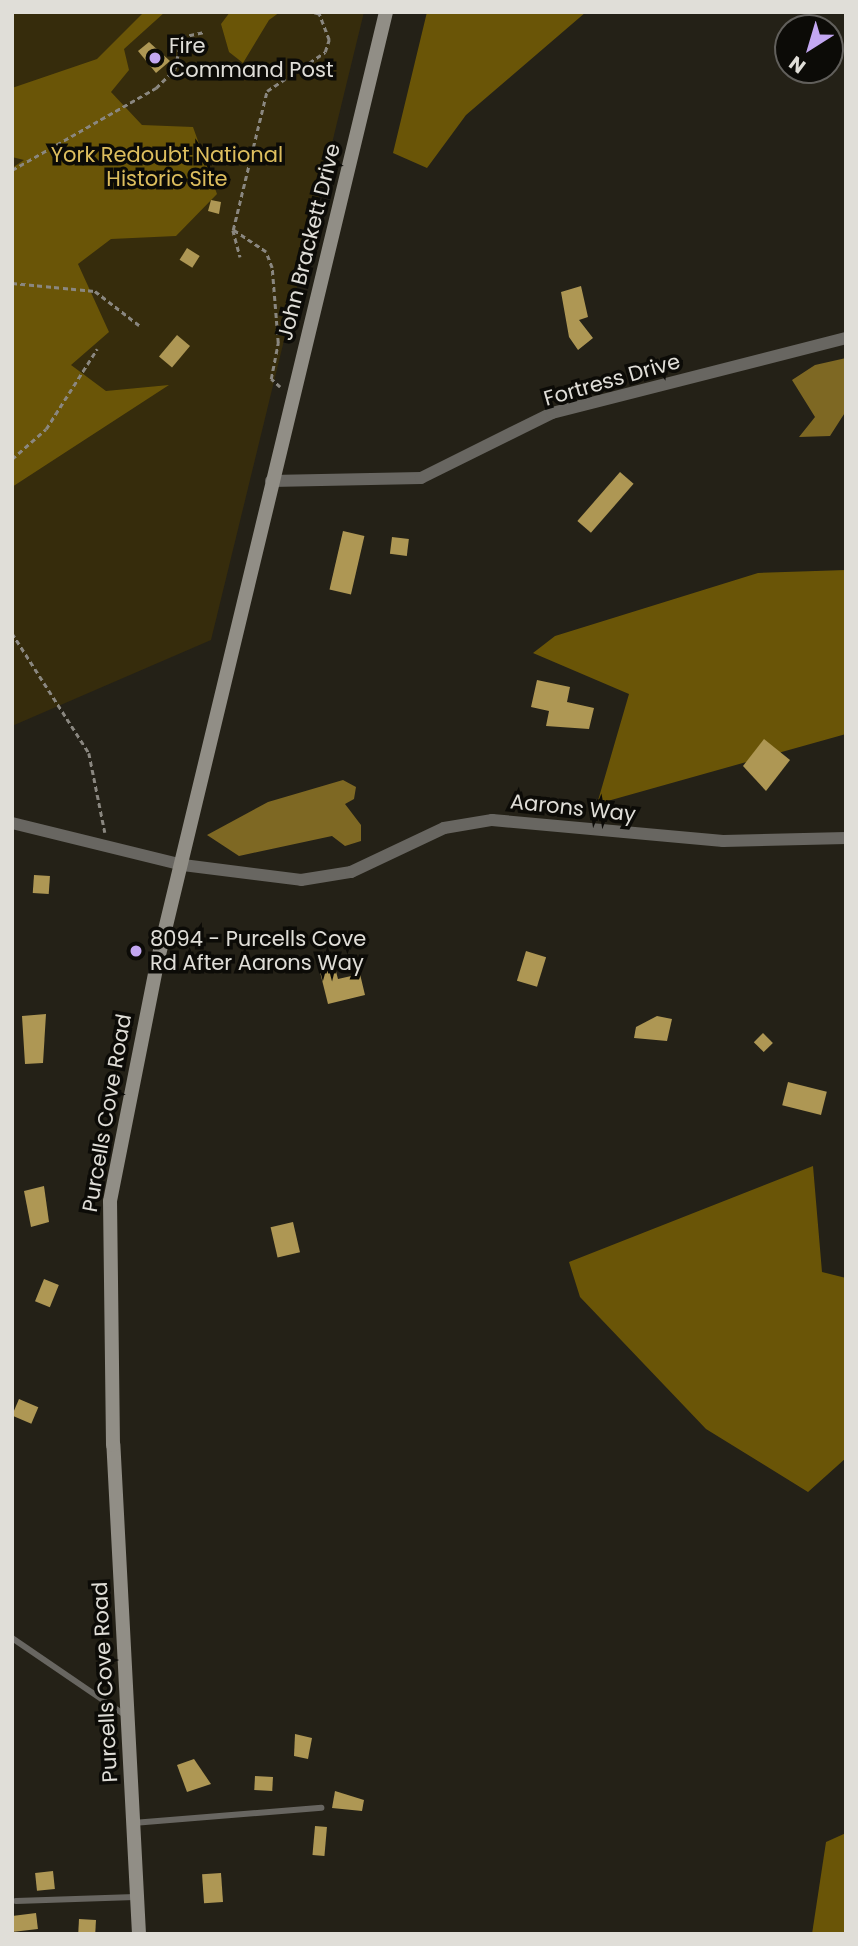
<!DOCTYPE html>
<html>
<head>
<meta charset="utf-8">
<style>
	body { margin:0 }
	#map { position:relative; width:858px; height:1946px; overflow:hidden; background:#242117; font-family:Poppins,sans-serif }
	div>[style] { position:absolute }
	.green>* { inset:0; background:#362c0c }
	.forest>* { inset:0; background:#6a5507 }
	.water>* { inset:0; background:#7e6823 }
	.building>* { inset:0; background:#ae9754; transform-origin:0 0 }
	.path>* { height:2.5px; margin-top:-1.25px; transform-origin:0; background:repeating-linear-gradient(90deg,#8a8780 0 5px,transparent 0 8.5px) }
	.service>* { height:6px; margin:-3px; padding:0 3px; transform-origin:3px; border-radius:3px; background:#686661 }
	.minor>* { height:12px; margin:-6px; padding:0 6px; transform-origin:6px; border-radius:6px; background:#686661 }
	.secondary>* { height:14px; margin:-7px; padding:0 7px; transform-origin:7px; border-radius:7px; background:#918e86 }
	.dots>* { width:19px; height:19px; translate:-50% -50%; box-sizing:border-box; border:4px solid #0c0b07; border-radius:50% }
	span { translate:-50% -50%; white-space:nowrap; text-align:center; line-height:1.15; -webkit-text-stroke:7px #0c0b07; paint-order:stroke }
	.poi-label { font-size:21px; color:#e0ded8 }
	.left { translate:0 -50%; text-align:left }
	.park-label { font-size:21px; color:#ddbe5e }
	.street-label { font-size:21px; color:#e0ded8 }
	.frame { position:absolute; inset:0; border:14px solid #e0ded8; pointer-events:none }
	.north { position:absolute; left:774px; top:14px; width:70px; height:70px; box-sizing:border-box; background:#0c0b07; border:2px solid #615f5b; border-radius:50%; rotate:217deg; font-size:19px; font-weight:700; line-height:28px; text-align:center; color:#e0ded8 }
	.north::after { content:''; display:block; margin:auto; width:24px; height:32px; background:#c3a7f2; clip-path:polygon(50% 0,100% 100%,50% 72%,0 100%) }
</style>
</head>
<body>
<div id="map">
	<div class="green">
		<i style="clip-path:polygon(12px 12px,364px 12px,211px 640px,12px 726px)"></i>
	</div>
	<div class="forest">
		<i style="clip-path:polygon(144px 12px,165px 12px,124px 49px,129px 70px,111px 92px,142px 125px,193px 127px,217px 194px,176px 236px,111px 239px,78px 264px,109px 332px,71px 365px,106px 391px,169px 385px,12px 487px,12px 168px,24px 160px,12px 157px,12px 88px,97px 59px)"></i>
		<i style="clip-path:polygon(230px 12px,280px 12px,269px 20px,243px 63px,229px 52px,221px 24px)"></i>
		<i style="clip-path:polygon(427px 12px,586px 12px,466px 115px,427px 168px,393px 153px)"></i>
		<i style="clip-path:polygon(846px 570px,846px 734px,597px 804px,629px 694px,533px 653px,555px 636px,758px 573px)"></i>
		<i style="clip-path:polygon(813px 1166px,822px 1272px,846px 1278px,846px 1458px,808px 1492px,706px 1429px,580px 1297px,569px 1262px)"></i>
		<i style="clip-path:polygon(846px 1833px,846px 1934px,812px 1934px,826px 1842px)"></i>
	</div>
	<div class="water">
		<i style="clip-path:polygon(846px 358px,846px 411px,830px 436px,799px 437px,815px 417px,792px 380px,815px 365px)"></i>
		<i style="clip-path:polygon(343px 780px,356px 787px,354px 799px,345px 804px,361px 825px,361px 841px,345px 846px,332px 836px,239px 856px,207px 835px,268px 802px)"></i>
	</div>
	<div class="building">
		<i style="clip-path:polygon(149px 42px,170px 61px,156px 73px,138px 51px)"></i>
		<i style="clip-path:polygon(211px 200px,221px 202px,219px 214px,208px 211px)"></i>
		<i style="left:187px;top:248px;width:15px;height:14px;rotate:32deg"></i>
		<i style="clip-path:polygon(581px 286px,588px 317px,579px 320px,593px 338px,578px 350px,569px 337px,561px 292px)"></i>
		<i style="left:177px;top:335px;width:17px;height:28px;rotate:40deg"></i>
		<i style="left:620px;top:472px;width:18px;height:65px;rotate:41deg"></i>
		<i style="left:343px;top:531px;width:22px;height:60px;rotate:13deg"></i>
		<i style="left:392px;top:537px;width:17px;height:17px;rotate:7deg"></i>
		<i style="clip-path:polygon(537px 680px,570px 687px,567px 702px,594px 708px,589px 729px,546px 726px,549px 711px,531px 707px)"></i>
		<i style="clip-path:polygon(764px 739px,790px 760px,766px 791px,743px 766px)"></i>
		<i style="left:34px;top:875px;width:16px;height:18px;rotate:4deg"></i>
		<i style="left:526px;top:951px;width:21px;height:31px;rotate:17deg"></i>
		<i style="clip-path:polygon(333px 960px,338px 979px,360px 974px,365px 995px,328px 1004px,318px 964px)"></i>
		<i style="clip-path:polygon(46px 1014px,43px 1063px,25px 1064px,22px 1016px)"></i>
		<i style="clip-path:polygon(657px 1016px,672px 1019px,667px 1041px,634px 1038px,636px 1027px)"></i>
		<i style="left:763px;top:1033px;width:14px;height:13px;rotate:45deg"></i>
		<i style="left:788px;top:1082px;width:40px;height:24px;rotate:14deg"></i>
		<i style="clip-path:polygon(44px 1186px,49px 1222px,31px 1227px,24px 1191px)"></i>
		<i style="left:293px;top:1222px;width:31px;height:23px;rotate:77deg"></i>
		<i style="left:44px;top:1279px;width:16px;height:24px;rotate:22deg"></i>
		<i style="left:19px;top:1399px;width:21px;height:18px;rotate:23deg"></i>
		<i style="clip-path:polygon(295px 1734px,312px 1738px,308px 1759px,294px 1756px)"></i>
		<i style="clip-path:polygon(194px 1759px,211px 1784px,187px 1792px,177px 1765px)"></i>
		<i style="left:255px;top:1776px;width:18px;height:14px;rotate:3deg"></i>
		<i style="clip-path:polygon(335px 1791px,364px 1800px,362px 1811px,332px 1808px)"></i>
		<i style="left:315px;top:1826px;width:12px;height:29px;rotate:5deg"></i>
		<i style="left:53px;top:1871px;width:18px;height:18px;rotate:84deg"></i>
		<i style="left:221px;top:1873px;width:29px;height:19px;rotate:86deg"></i>
		<i style="left:36px;top:1913px;width:16px;height:24px;rotate:83deg"></i>
		<i style="left:79px;top:1919px;width:17px;height:15px;rotate:3deg"></i>
	</div>
	<div class="path">
		<i style="left:12px;top:170px;width:166px;rotate:-29.7deg"></i>
		<i style="left:156px;top:88px;width:27px;rotate:-45deg"></i>
		<i style="left:175px;top:69px;width:33px;rotate:-79deg"></i>
		<i style="left:181px;top:37px;width:25px;rotate:-12deg"></i>
		<i style="left:233px;top:230px;width:28px;rotate:75deg"></i>
		<i style="left:12px;top:283px;width:83px;rotate:5.5deg"></i>
		<i style="left:95px;top:291px;width:56px;rotate:37.7deg"></i>
		<i style="left:280px;top:387px;width:12px;rotate:-138deg"></i>
		<i style="left:271px;top:379px;width:37px;rotate:-79deg"></i>
		<i style="left:278px;top:343px;width:75px;rotate:-94.6deg"></i>
		<i style="left:272px;top:268px;width:17px;rotate:-111deg"></i>
		<i style="left:266px;top:252px;width:40px;rotate:-146deg"></i>
		<i style="left:233px;top:230px;width:143px;rotate:-76.3deg"></i>
		<i style="left:267px;top:91px;width:70px;rotate:-33.9deg"></i>
		<i style="left:325px;top:52px;width:13px;rotate:-72deg"></i>
		<i style="left:329px;top:40px;width:28px;rotate:-111deg"></i>
		<i style="left:319px;top:14px;width:8px;rotate:-166deg"></i>
		<i style="left:12px;top:459px;width:45px;rotate:-41.4deg"></i>
		<i style="left:46px;top:429px;width:95px;rotate:-57.5deg"></i>
		<i style="left:12px;top:633px;width:143px;rotate:57.3deg"></i>
		<i style="left:89px;top:753px;width:81px;rotate:78.6deg"></i>
	</div>
	<div class="service">
		<i style="left:12px;top:1638px;width:140px;rotate:34.3deg"></i>
		<i style="left:133px;top:1823px;width:189px;rotate:-4.6deg"></i>
		<i style="left:16px;top:1901px;width:119px;rotate:-1.9deg"></i>
	</div>
	<div class="minor">
		<i style="left:271px;top:481px;width:150px;rotate:-1.1deg"></i>
		<i style="left:421px;top:478px;width:146px;rotate:-26.4deg"></i>
		<i style="left:552px;top:413px;width:303px;rotate:-14.3deg"></i>
		<i style="left:12px;top:823px;width:176px;rotate:13.8deg"></i>
		<i style="left:183px;top:865px;width:119px;rotate:7.2deg"></i>
		<i style="left:301px;top:880px;width:51px;rotate:-9.1deg"></i>
		<i style="left:351px;top:872px;width:103px;rotate:-25.3deg"></i>
		<i style="left:444px;top:828px;width:49px;rotate:-9.5deg"></i>
		<i style="left:492px;top:820px;width:232px;rotate:5.2deg"></i>
		<i style="left:723px;top:841px;width:123px;rotate:-1.4deg"></i>
	</div>
	<div class="secondary">
		<i style="left:139px;top:1934px;width:490px;rotate:-93deg"></i>
		<i style="left:113px;top:1445px;width:244px;rotate:-90.7deg"></i>
		<i style="left:110px;top:1201px;width:243px;rotate:-78.8deg"></i>
		<i style="left:157px;top:963px;width:978px;rotate:-76.46deg"></i>
	</div>
	<div class="dots">
		<i style="left:155px;top:58px;background:#c3a7f2"></i>
		<i style="left:136px;top:951px;background:#c3a7f2"></i>
	</div>
	<div class="poi-label">
		<span class="left" style="left:169px;top:58px">Fire<br>Command Post</span>
		<span class="left" style="left:150px;top:951px">8094 - Purcells Cove<br>Rd After Aarons Way</span>
	</div>
	<div class="park-label">
		<span style="left:167px;top:167px">York Redoubt National<br>Historic Site</span>
	</div>
	<div class="street-label">
		<span style="left:309px;top:242px;rotate:-76deg">John Brackett Drive</span>
		<span style="left:612px;top:380px;rotate:-16deg">Fortress Drive</span>
		<span style="left:573px;top:808px;rotate:6deg">Aarons Way</span>
		<span style="left:107px;top:1113px;rotate:-80deg">Purcells Cove Road</span>
		<span style="left:105px;top:1682px;rotate:-93deg">Purcells Cove Road</span>
	</div>
	<div class="frame"></div>
	<div class="north">N</div>
</div>
</body>
</html>
